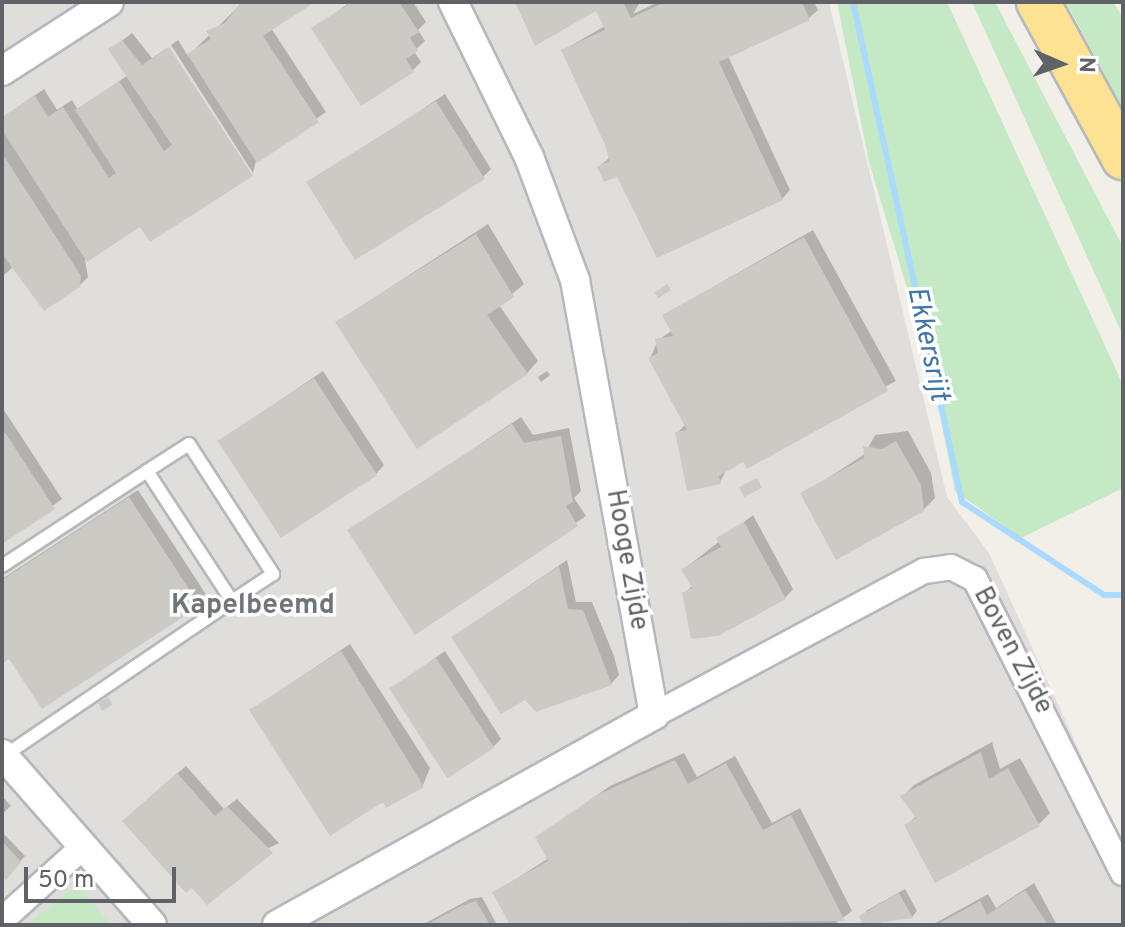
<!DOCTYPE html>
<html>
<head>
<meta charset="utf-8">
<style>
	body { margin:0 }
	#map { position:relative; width:1125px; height:927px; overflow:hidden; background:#f1efe8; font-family:Overpass,sans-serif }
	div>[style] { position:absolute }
	.industrial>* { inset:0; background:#e0deda }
	.green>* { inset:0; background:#c5e8c5 }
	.shadow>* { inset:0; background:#0003 }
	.stream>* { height:6px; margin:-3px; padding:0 3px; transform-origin:3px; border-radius:3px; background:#aadaff }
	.building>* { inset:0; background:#cccac5; transform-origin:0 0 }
	.roads { filter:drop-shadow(2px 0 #b5b8bc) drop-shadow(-2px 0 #b5b8bc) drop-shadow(0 2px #b5b8bc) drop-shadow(0 -2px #b5b8bc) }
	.service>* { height:12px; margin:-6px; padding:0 6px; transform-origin:6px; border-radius:6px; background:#fff }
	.minor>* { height:24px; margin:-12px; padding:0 12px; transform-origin:12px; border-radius:12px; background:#fff }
	.tertiary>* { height:28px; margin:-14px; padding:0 14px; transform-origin:14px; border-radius:14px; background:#fff }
	.motorway>* { height:42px; margin:-21px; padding:0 21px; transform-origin:21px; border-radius:21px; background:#fde293 }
	span { translate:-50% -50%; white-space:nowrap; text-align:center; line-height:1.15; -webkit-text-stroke:7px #fff; paint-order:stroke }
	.street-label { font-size:26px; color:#5f6368 }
	.water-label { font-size:28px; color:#4174aa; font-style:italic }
	.neighbourhood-label { font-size:28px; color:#70757a; font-weight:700 }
	.frame { position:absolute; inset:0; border:4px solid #5f6368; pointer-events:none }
	.north { position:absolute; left:1021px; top:24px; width:80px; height:80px; -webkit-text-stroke:6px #fff; paint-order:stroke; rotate:92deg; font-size:22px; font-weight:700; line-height:32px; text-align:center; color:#5f6368 }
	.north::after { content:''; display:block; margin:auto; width:28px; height:36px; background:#5f6368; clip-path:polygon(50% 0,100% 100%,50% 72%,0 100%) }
	.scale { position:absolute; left:24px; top:867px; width:152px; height:36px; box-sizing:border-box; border:4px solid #5f6368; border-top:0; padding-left:10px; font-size:24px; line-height:28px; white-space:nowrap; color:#5f6368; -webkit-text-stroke:6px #fff; paint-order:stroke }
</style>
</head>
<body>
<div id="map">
	<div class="industrial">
		<i style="clip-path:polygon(2px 2px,829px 2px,947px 497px,989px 553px,1123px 847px,1123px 925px,2px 925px)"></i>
	</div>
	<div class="green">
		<i style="clip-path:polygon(837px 2px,947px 2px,1123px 385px,1123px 488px,1021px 538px,955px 491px,930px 364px,869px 162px)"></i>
		<i style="clip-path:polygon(972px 2px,995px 2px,1123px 247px,1123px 336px)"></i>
		<i style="clip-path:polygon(1066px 2px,1113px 2px,1123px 18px,1123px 109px)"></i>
		<i style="clip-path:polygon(77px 884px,111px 925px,29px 923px)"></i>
	</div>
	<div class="shadow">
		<i style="clip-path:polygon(243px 2px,311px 2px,271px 28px,326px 112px,256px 161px,253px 173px,171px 45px,178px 40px,188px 56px)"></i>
		<i style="clip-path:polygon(350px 2px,413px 2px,426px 22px,418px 30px,425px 41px,414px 51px,421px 62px,412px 71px,314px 29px)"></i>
		<i style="clip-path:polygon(517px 2px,640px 2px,633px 14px,658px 2px,814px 2px,818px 10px,809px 18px,728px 56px,790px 190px,782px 199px,599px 167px,610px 157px,607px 146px,563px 50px,605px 26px,597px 8px)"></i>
		<i style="clip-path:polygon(132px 33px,152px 58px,167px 48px,250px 176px,141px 224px,85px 260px,88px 277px,79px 286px,14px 266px,2px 277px,2px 118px,44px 89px,57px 110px,72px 100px,78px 110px,128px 75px,111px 49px)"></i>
		<i style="clip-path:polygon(445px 94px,491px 169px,483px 177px,310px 185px)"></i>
		<i style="clip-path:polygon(488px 224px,524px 284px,499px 305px,538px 361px,527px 373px,337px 322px)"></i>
		<i style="clip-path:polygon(813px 230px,896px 381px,727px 469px,720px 482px,677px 433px,686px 424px,650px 359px,658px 340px,673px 330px,664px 315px)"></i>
		<i style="clip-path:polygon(323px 371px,384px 465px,376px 474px,220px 441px)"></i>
		<i style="clip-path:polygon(547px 371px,550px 375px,541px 382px,538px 377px)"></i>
		<i style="clip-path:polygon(2px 407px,62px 499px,2px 542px)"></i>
		<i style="clip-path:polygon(521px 417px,533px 435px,569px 428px,581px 491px,574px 498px,586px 516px,415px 632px,350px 531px)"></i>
		<i style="clip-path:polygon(908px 431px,931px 473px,935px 498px,923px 510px,803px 494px,865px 454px,875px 435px)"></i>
		<i style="clip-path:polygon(138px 490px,207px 596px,2px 661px,2px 579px)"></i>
		<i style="clip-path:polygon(753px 515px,793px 589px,785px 598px,684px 594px,693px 585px,684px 569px)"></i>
		<i style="clip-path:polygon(567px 560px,576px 602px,592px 602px,614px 656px,619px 675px,611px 684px,453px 637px)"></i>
		<i style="clip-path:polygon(350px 644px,430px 768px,423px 785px,387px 805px,251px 710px)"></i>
		<i style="clip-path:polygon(445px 651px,501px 739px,493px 747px,391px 689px)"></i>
		<i style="clip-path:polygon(992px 742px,1000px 769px,1020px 758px,1050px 813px,1039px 824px,906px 826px,917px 815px,903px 796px,914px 785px)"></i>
		<i style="clip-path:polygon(684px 753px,697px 777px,735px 756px,772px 823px,800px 808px,852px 911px,833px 925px,512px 925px,494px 893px,549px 858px,538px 837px,610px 786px)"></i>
		<i style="clip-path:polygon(186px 766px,224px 809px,237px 799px,279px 843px,192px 885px,133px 812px)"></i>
		<i style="clip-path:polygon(2px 796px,11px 806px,2px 814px)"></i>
		<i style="clip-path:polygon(2px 832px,25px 856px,6px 877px,2px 873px)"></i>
		<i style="clip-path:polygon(1034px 883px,1057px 925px,932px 925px,988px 894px,996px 908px)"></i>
		<i style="clip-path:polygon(905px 889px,917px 911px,912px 917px,866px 925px,866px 911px)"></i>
		<i style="clip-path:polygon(482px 897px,497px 925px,422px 925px,470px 899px)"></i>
	</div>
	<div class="stream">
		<i style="left:853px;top:2px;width:512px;rotate:77.7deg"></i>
		<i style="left:962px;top:502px;width:170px;rotate:33.2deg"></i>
		<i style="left:1104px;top:595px;width:19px"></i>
	</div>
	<div class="building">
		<i style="clip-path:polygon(241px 2px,315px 2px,263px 36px,319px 122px,257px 163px,187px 54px,211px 39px,206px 31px,225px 23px)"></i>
		<i style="clip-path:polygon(352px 2px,399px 2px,419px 32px,410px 38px,418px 51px,406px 59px,414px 72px,361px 106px,311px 28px)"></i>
		<i style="clip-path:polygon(515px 2px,623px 2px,631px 18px,665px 2px,802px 2px,810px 20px,719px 62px,783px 200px,657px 258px,617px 177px,604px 182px,597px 167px,609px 161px,606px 147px,561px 50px,605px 30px,596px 11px,535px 46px)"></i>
		<i style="clip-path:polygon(122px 40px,142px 65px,169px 47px,253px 176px,150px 242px,140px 227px,87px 262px,2px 130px,2px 117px,35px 96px,48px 117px,63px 107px,109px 178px,116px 173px,75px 110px,119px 81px,164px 151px,172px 145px,108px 49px)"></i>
		<i style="left:436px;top:101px;width:92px;height:153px;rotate:58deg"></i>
		<i style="clip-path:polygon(2px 153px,81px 276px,80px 287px,44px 311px,2px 254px)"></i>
		<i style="clip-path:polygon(476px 234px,514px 297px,487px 315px,528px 374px,417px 449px,335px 322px)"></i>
		<i style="clip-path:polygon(804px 237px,888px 391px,747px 469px,743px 462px,719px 476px,721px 484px,687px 491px,675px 432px,687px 430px,648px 358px,658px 353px,655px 339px,673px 336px,662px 315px)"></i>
		<i style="left:667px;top:284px;width:7px;height:15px;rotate:56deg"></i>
		<i style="left:314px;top:378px;width:116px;height:115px;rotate:57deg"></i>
		<i style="clip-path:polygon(512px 424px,524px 443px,561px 436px,573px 502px,566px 506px,578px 526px,415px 635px,347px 530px)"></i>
		<i style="clip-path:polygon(2px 428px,55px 509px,2px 544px)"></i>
		<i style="clip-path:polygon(896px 441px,921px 485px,924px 511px,836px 560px,800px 493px,864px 458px,863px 446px,882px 449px)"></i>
		<i style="left:757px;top:478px;width:11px;height:20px;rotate:63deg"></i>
		<i style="clip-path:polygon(129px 497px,200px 606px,42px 709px,9px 659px,2px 664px,2px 580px)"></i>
		<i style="clip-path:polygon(744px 522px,786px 599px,718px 636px,691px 639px,682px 593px,692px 588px,681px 569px,721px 547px,716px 538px)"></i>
		<i style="clip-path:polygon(559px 566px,568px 609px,583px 610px,612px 685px,536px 712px,525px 700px,501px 714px,451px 637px)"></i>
		<i style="clip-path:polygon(341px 651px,424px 787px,386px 808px,383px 802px,330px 836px,249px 710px)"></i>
		<i style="left:436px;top:658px;width:107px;height:56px;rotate:57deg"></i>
		<i style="left:108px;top:697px;width:9px;height:12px;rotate:58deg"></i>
		<i style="clip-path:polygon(981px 752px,989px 779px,1008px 768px,1040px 826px,935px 883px,904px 825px,916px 818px,900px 796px)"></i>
		<i style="clip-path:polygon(675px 760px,688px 784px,726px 763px,763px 830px,791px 815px,845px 921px,510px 925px,492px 892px,548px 861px,535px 837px,599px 794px)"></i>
		<i style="clip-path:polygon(177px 773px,215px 816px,227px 806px,273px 853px,207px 905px,192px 888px,186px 893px,122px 821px)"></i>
		<i style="clip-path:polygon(2px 841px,21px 862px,6px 880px,2px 876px)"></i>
		<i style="clip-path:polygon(1025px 890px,1048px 925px,936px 925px,980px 901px,987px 915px)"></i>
		<i style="clip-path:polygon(899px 893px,913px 918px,863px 925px,859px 916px)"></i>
		<i style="clip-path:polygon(476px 901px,490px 925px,426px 925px,461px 906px)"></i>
	</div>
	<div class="roads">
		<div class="service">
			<i style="left:147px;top:471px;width:50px;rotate:-32.7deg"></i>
			<i style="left:189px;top:444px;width:155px;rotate:57.1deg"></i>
			<i style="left:273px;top:574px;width:49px;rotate:146.6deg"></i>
			<i style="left:2px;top:566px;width:173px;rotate:-33.2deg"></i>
			<i style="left:147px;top:471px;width:155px;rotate:56.8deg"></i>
			<i style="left:232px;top:601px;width:276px;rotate:145.8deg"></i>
		</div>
		<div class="minor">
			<i style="left:654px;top:715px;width:306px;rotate:-28.1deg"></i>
			<i style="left:924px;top:571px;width:27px;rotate:-8deg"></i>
			<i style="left:951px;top:567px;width:27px;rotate:27deg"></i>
			<i style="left:975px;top:579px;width:329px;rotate:63.3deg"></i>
			<i style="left:2px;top:920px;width:110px;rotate:-42.1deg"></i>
		</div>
		<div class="tertiary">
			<i style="left:2px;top:71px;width:127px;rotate:-32.8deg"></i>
			<i style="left:2px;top:754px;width:227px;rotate:48.7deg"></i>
			<i style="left:277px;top:925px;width:432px;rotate:-29.1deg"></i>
			<i style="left:654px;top:715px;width:442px;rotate:-100.3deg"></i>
			<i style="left:575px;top:280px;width:131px;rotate:-110.5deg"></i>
			<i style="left:529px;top:157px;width:173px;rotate:-116.1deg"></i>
		</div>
		<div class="motorway">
			<i style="left:1038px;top:2px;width:178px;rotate:61.4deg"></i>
		</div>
	</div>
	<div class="street-label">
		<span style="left:626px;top:560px;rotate:80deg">Hooge Zijde</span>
		<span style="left:1012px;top:651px;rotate:62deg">Boven Zijde</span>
	</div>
	<div class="water-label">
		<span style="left:927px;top:344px;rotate:78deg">Ekkersrijt</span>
	</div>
	<div class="neighbourhood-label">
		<span style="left:253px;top:606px">Kapelbeemd</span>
	</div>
	<div class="frame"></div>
	<div class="north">N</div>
	<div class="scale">50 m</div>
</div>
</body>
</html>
